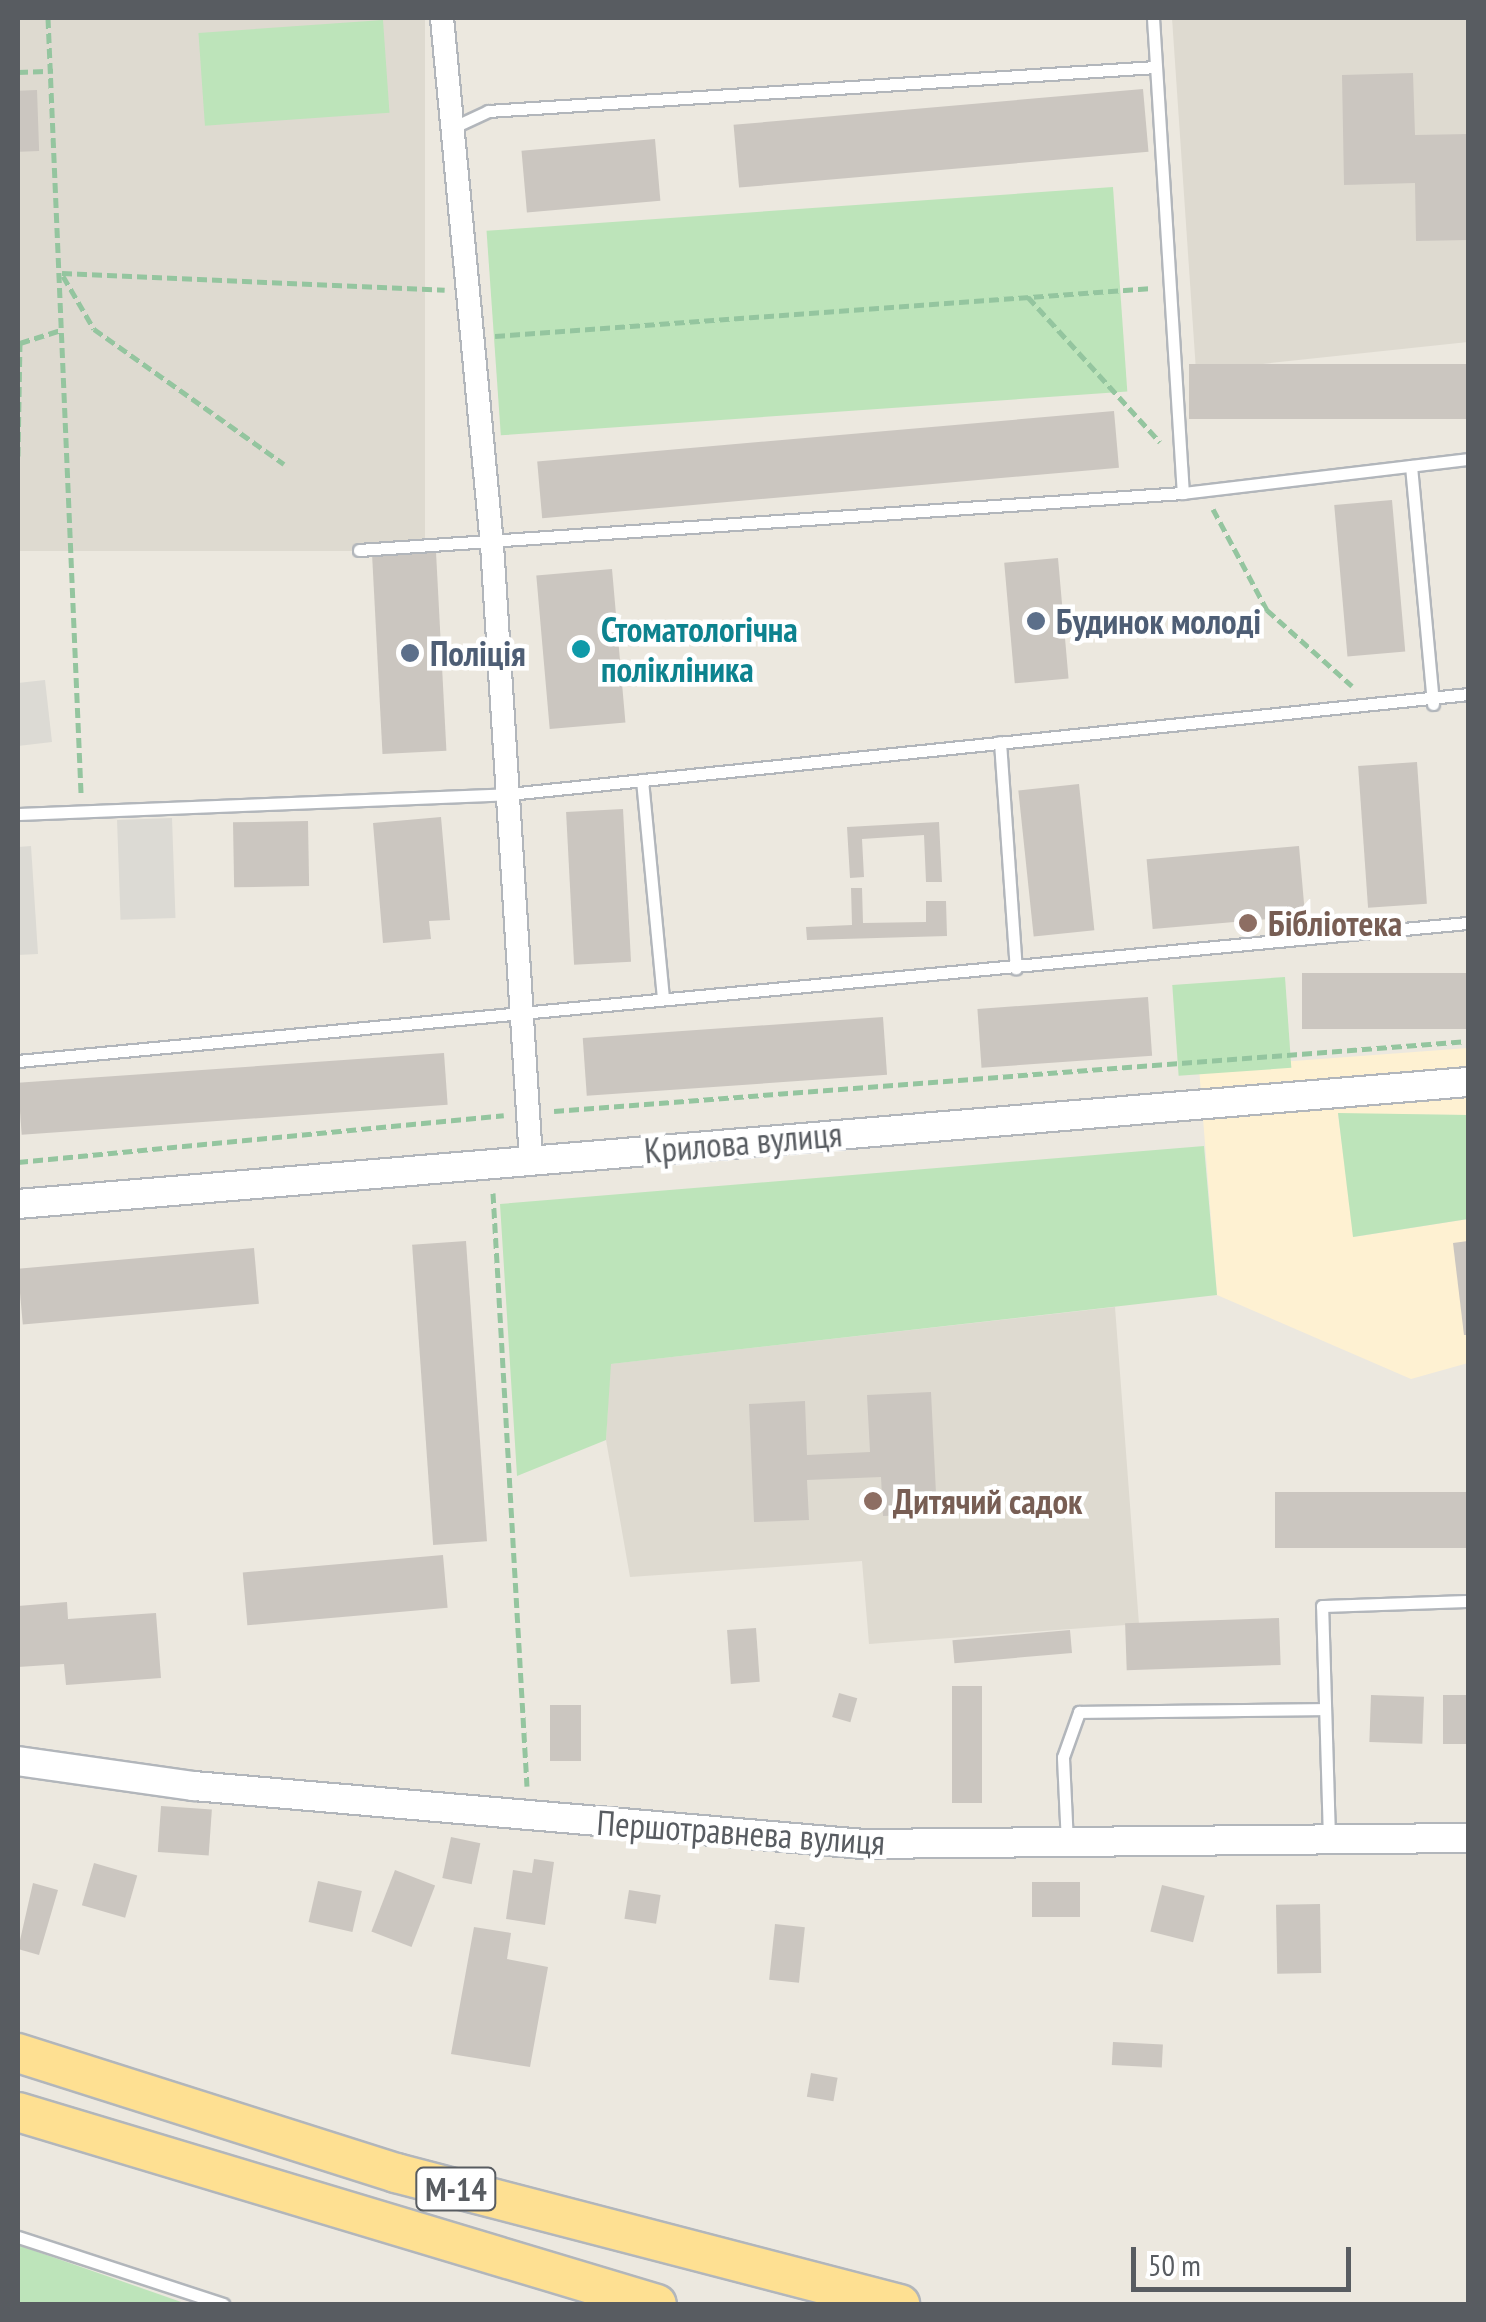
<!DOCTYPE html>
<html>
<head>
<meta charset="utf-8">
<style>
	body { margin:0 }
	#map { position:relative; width:1486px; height:2322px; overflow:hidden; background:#ece8df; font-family:"PT Sans Narrow",sans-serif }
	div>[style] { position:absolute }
	.commercial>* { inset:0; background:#fef1d2 }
	.industrial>* { inset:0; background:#dcdad4; transform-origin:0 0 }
	.education>* { inset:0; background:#dedad0; transform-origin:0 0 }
	.green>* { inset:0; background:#bde4ba; transform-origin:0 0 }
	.building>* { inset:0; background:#cbc6c0; transform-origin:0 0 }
	.path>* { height:5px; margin-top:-2.5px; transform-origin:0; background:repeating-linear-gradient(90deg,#94c59f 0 10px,transparent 0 15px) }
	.roads { filter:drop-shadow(2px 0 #b2b6bb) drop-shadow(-2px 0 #b2b6bb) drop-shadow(0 2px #b2b6bb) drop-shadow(0 -2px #b2b6bb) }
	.service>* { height:11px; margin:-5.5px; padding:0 5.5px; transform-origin:5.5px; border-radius:5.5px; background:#fff }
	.minor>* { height:22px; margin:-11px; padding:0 11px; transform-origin:11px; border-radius:11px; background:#fff }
	.tertiary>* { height:28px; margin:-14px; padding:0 14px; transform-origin:14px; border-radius:14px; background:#fff }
	.trunk>* { height:38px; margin:-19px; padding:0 19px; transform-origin:19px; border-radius:19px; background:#fee092 }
	.dots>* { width:28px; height:28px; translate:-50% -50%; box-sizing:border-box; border:5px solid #fff; border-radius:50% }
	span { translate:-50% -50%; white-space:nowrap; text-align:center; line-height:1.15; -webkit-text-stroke:9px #fff; paint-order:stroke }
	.shield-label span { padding:2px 8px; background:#fff; border:2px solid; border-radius:8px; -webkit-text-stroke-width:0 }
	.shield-label { font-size:32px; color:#585c61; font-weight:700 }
	.service-label { font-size:35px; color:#4e5e75; font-weight:700 }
	.left { translate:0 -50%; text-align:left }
	.culture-label { font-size:35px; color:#0d838f; font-weight:700 }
	.education-label { font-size:35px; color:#785e54; font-weight:700 }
	.street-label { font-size:35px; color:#585c61 }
	.frame { position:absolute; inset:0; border:20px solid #585c61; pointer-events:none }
	.scale { position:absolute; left:1131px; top:2247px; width:220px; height:45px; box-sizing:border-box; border:5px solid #585c61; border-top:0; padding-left:12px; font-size:30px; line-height:35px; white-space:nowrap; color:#585c61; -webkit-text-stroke:8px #fff; paint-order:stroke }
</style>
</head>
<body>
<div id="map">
	<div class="commercial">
		<i style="clip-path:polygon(1468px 1048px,1468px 1115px,1338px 1114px,1354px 1237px,1468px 1219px,1468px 1363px,1411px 1379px,1217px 1295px,1199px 1068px)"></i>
	</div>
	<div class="industrial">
		<i style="clip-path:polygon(45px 680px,52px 742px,18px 746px,18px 683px)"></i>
		<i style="left:172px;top:818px;width:100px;height:55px;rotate:88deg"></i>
		<i style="clip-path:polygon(31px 846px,38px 954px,18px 955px,18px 847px)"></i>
	</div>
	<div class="education">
		<i style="left:18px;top:18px;width:407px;height:533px"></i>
		<i style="clip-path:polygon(1172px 18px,1468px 18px,1468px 342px,1196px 371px)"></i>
		<i style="clip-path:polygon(1115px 1307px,1139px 1624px,869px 1644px,862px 1561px,630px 1577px,606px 1440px,610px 1364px)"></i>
	</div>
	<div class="green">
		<i style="left:383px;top:20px;width:93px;height:185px;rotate:86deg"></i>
		<i style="left:1113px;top:187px;width:205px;height:628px;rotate:86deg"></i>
		<i style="left:1285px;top:977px;width:91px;height:113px;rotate:86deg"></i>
		<i style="clip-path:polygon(1338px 1113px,1468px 1115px,1468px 1219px,1353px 1237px)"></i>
		<i style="clip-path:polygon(1204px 1146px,1217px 1295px,611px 1364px,606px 1440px,517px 1476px,500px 1204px)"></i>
		<i style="clip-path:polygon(18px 2245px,187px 2304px,18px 2304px)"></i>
	</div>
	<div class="building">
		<i style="clip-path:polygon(1413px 73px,1415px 135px,1468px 134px,1468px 240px,1416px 241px,1415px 183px,1344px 185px,1342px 75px)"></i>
		<i style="left:1143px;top:89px;width:63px;height:411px;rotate:85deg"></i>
		<i style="left:37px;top:90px;width:61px;height:19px;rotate:88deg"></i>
		<i style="left:655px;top:139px;width:62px;height:134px;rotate:85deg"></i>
		<i style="left:1468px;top:364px;width:55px;height:279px;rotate:90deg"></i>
		<i style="left:1114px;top:411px;width:57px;height:579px;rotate:85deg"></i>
		<i style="left:1392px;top:500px;width:152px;height:58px;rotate:85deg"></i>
		<i style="left:436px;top:552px;width:199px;height:64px;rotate:87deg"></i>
		<i style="left:1058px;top:558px;width:121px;height:54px;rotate:85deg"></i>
		<i style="left:612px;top:569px;width:154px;height:76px;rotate:85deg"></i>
		<i style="left:1417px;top:762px;width:142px;height:59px;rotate:86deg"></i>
		<i style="left:1079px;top:784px;width:147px;height:61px;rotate:84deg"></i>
		<i style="left:623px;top:809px;width:153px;height:57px;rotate:87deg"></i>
		<i style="clip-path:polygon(441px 817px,450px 920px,429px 921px,431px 939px,383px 943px,373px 823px)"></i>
		<i style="left:308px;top:821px;width:65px;height:75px;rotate:89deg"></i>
		<i style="clip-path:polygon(939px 822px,942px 882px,926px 882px,924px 835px,862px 839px,864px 877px,850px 878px,847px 827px)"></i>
		<i style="left:1299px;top:846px;width:70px;height:153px;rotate:85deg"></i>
		<i style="clip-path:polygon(851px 888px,862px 888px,863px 923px,926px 922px,926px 901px,946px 901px,947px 936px,807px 940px,806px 927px,852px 925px)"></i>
		<i style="left:1468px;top:973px;width:56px;height:166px;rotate:90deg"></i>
		<i style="left:1148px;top:997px;width:59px;height:171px;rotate:86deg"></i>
		<i style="left:883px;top:1017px;width:58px;height:301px;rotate:86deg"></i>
		<i style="left:444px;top:1053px;width:52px;height:427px;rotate:86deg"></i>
		<i style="left:466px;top:1241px;width:301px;height:54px;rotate:86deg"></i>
		<i style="clip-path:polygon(1468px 1241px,1468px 1335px,1464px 1335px,1453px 1243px)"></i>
		<i style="left:254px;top:1248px;width:56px;height:237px;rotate:85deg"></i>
		<i style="clip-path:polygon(931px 1392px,937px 1514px,883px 1516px,881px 1477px,807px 1480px,809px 1520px,754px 1522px,749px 1404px,805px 1401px,807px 1455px,870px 1452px,867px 1395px)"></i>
		<i style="left:1468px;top:1492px;width:56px;height:193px;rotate:90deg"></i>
		<i style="left:443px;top:1555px;width:53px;height:201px;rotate:85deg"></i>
		<i style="clip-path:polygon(67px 1602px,68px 1619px,156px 1613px,161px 1678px,66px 1685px,64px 1664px,18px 1667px,18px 1606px)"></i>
		<i style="left:1279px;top:1618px;width:47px;height:154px;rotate:88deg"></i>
		<i style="left:756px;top:1628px;width:54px;height:29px;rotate:86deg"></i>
		<i style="left:1070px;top:1630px;width:23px;height:118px;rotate:85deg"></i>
		<i style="left:952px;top:1686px;width:30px;height:117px"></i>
		<i style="left:839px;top:1693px;width:19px;height:25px;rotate:16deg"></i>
		<i style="left:1371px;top:1695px;width:53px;height:47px;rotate:2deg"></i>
		<i style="left:1468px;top:1695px;width:49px;height:25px;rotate:90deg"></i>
		<i style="left:550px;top:1705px;width:31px;height:56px"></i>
		<i style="left:161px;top:1806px;width:51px;height:46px;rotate:4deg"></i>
		<i style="left:451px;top:1837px;width:30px;height:42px;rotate:12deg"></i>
		<i style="clip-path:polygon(534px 1859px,554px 1862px,545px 1925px,506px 1919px,513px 1870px,532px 1873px)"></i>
		<i style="left:94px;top:1863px;width:45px;height:44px;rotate:16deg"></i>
		<i style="left:395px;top:1870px;width:43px;height:66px;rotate:21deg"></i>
		<i style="left:318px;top:1881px;width:45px;height:42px;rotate:13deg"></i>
		<i style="left:1080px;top:1882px;width:35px;height:48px;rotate:90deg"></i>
		<i style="clip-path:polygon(33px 1883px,58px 1890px,39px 1955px,18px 1949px)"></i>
		<i style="left:1162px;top:1885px;width:44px;height:48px;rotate:14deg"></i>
		<i style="left:629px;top:1890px;width:32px;height:29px;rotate:9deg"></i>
		<i style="left:1320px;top:1904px;width:69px;height:44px;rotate:89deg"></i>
		<i style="left:775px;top:1924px;width:30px;height:56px;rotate:6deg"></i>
		<i style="clip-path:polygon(474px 1927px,511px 1933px,507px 1959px,548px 1967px,530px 2067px,451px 2054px)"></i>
		<i style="left:1113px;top:2042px;width:50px;height:23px;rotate:3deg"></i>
		<i style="left:811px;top:2073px;width:27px;height:24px;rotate:10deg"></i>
	</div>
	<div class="path">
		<i style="left:48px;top:18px;width:776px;rotate:87.56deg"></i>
		<i style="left:18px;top:72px;width:35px;rotate:-2deg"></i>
		<i style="left:62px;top:273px;width:383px;rotate:2.5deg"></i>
		<i style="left:63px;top:276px;width:61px;rotate:59.7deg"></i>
		<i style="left:94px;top:329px;width:233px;rotate:35.4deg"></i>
		<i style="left:1028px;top:297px;width:196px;rotate:47.7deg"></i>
		<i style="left:495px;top:336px;width:659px;rotate:-4.18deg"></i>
		<i style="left:18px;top:456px;width:113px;rotate:-89deg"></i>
		<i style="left:20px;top:343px;width:43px;rotate:-17.6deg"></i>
		<i style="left:1213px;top:509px;width:115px;rotate:61.9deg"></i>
		<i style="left:1267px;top:610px;width:114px;rotate:41.8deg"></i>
		<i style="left:554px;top:1111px;width:917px;rotate:-4.38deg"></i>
		<i style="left:18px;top:1162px;width:488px;rotate:-5.5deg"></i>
		<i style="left:493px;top:1193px;width:594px;rotate:86.72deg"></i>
	</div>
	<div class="roads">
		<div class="service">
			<i style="left:1153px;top:18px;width:476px;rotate:86.4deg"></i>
			<i style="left:452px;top:128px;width:40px;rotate:-25deg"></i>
			<i style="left:488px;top:111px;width:669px;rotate:-3.77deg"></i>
			<i style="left:1411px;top:466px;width:239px;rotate:84.7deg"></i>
			<i style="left:359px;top:550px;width:826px;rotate:-3.96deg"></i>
			<i style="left:1183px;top:493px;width:287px;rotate:-6.8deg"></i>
			<i style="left:1000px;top:742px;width:227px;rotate:86deg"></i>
			<i style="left:642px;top:780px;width:220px;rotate:84.5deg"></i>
			<i style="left:18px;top:814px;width:491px;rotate:-2.3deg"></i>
			<i style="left:509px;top:794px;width:964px;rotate:-5.95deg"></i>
			<i style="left:18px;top:1061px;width:1457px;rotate:-5.44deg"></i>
			<i style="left:1329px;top:1838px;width:232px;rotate:-91.7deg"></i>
			<i style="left:1322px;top:1606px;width:146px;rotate:-2deg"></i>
			<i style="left:1067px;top:1843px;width:86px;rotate:-92.7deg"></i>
			<i style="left:1063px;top:1757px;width:48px;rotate:-70.4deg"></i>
			<i style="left:1079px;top:1712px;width:246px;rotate:-0.7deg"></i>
			<i style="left:18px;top:2237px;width:216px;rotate:18.1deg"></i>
		</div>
		<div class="minor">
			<i style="left:442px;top:18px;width:529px;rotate:84.58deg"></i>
			<i style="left:492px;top:545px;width:615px;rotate:86.37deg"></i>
		</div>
		<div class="tertiary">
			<i style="left:18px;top:1204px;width:1455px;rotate:-4.81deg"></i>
			<i style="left:18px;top:1761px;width:178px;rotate:8.1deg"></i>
			<i style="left:194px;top:1786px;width:673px;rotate:4.95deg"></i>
			<i style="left:864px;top:1844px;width:604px;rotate:-0.57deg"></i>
		</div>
		<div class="trunk">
			<i style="left:18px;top:2053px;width:397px;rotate:17.6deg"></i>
			<i style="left:396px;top:2173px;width:521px;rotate:14.57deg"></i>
			<i style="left:18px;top:2112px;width:667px;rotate:16.72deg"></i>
		</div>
	</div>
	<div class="dots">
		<i style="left:1036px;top:621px;background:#5c6f8a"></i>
		<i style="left:581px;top:649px;background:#0f9aa8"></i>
		<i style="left:410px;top:653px;background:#5c6f8a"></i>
		<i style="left:1248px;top:923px;background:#8d6e63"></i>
		<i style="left:873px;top:1501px;background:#8d6e63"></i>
	</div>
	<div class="shield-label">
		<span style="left:456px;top:2189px">М-14</span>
	</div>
	<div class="service-label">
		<span class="left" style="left:1056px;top:621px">Будинок молоді</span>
		<span class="left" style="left:430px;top:653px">Поліція</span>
	</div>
	<div class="culture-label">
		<span class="left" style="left:601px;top:649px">Стоматологічна<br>полікліника</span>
	</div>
	<div class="education-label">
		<span class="left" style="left:1268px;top:923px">Бібліотека</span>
		<span class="left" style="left:893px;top:1501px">Дитячий садок</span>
	</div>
	<div class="street-label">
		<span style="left:743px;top:1142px;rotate:-5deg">Крилова вулиця</span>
		<span style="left:741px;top:1832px;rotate:4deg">Першотравнева вулиця</span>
	</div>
	<div class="frame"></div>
	<div class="scale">50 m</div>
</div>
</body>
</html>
